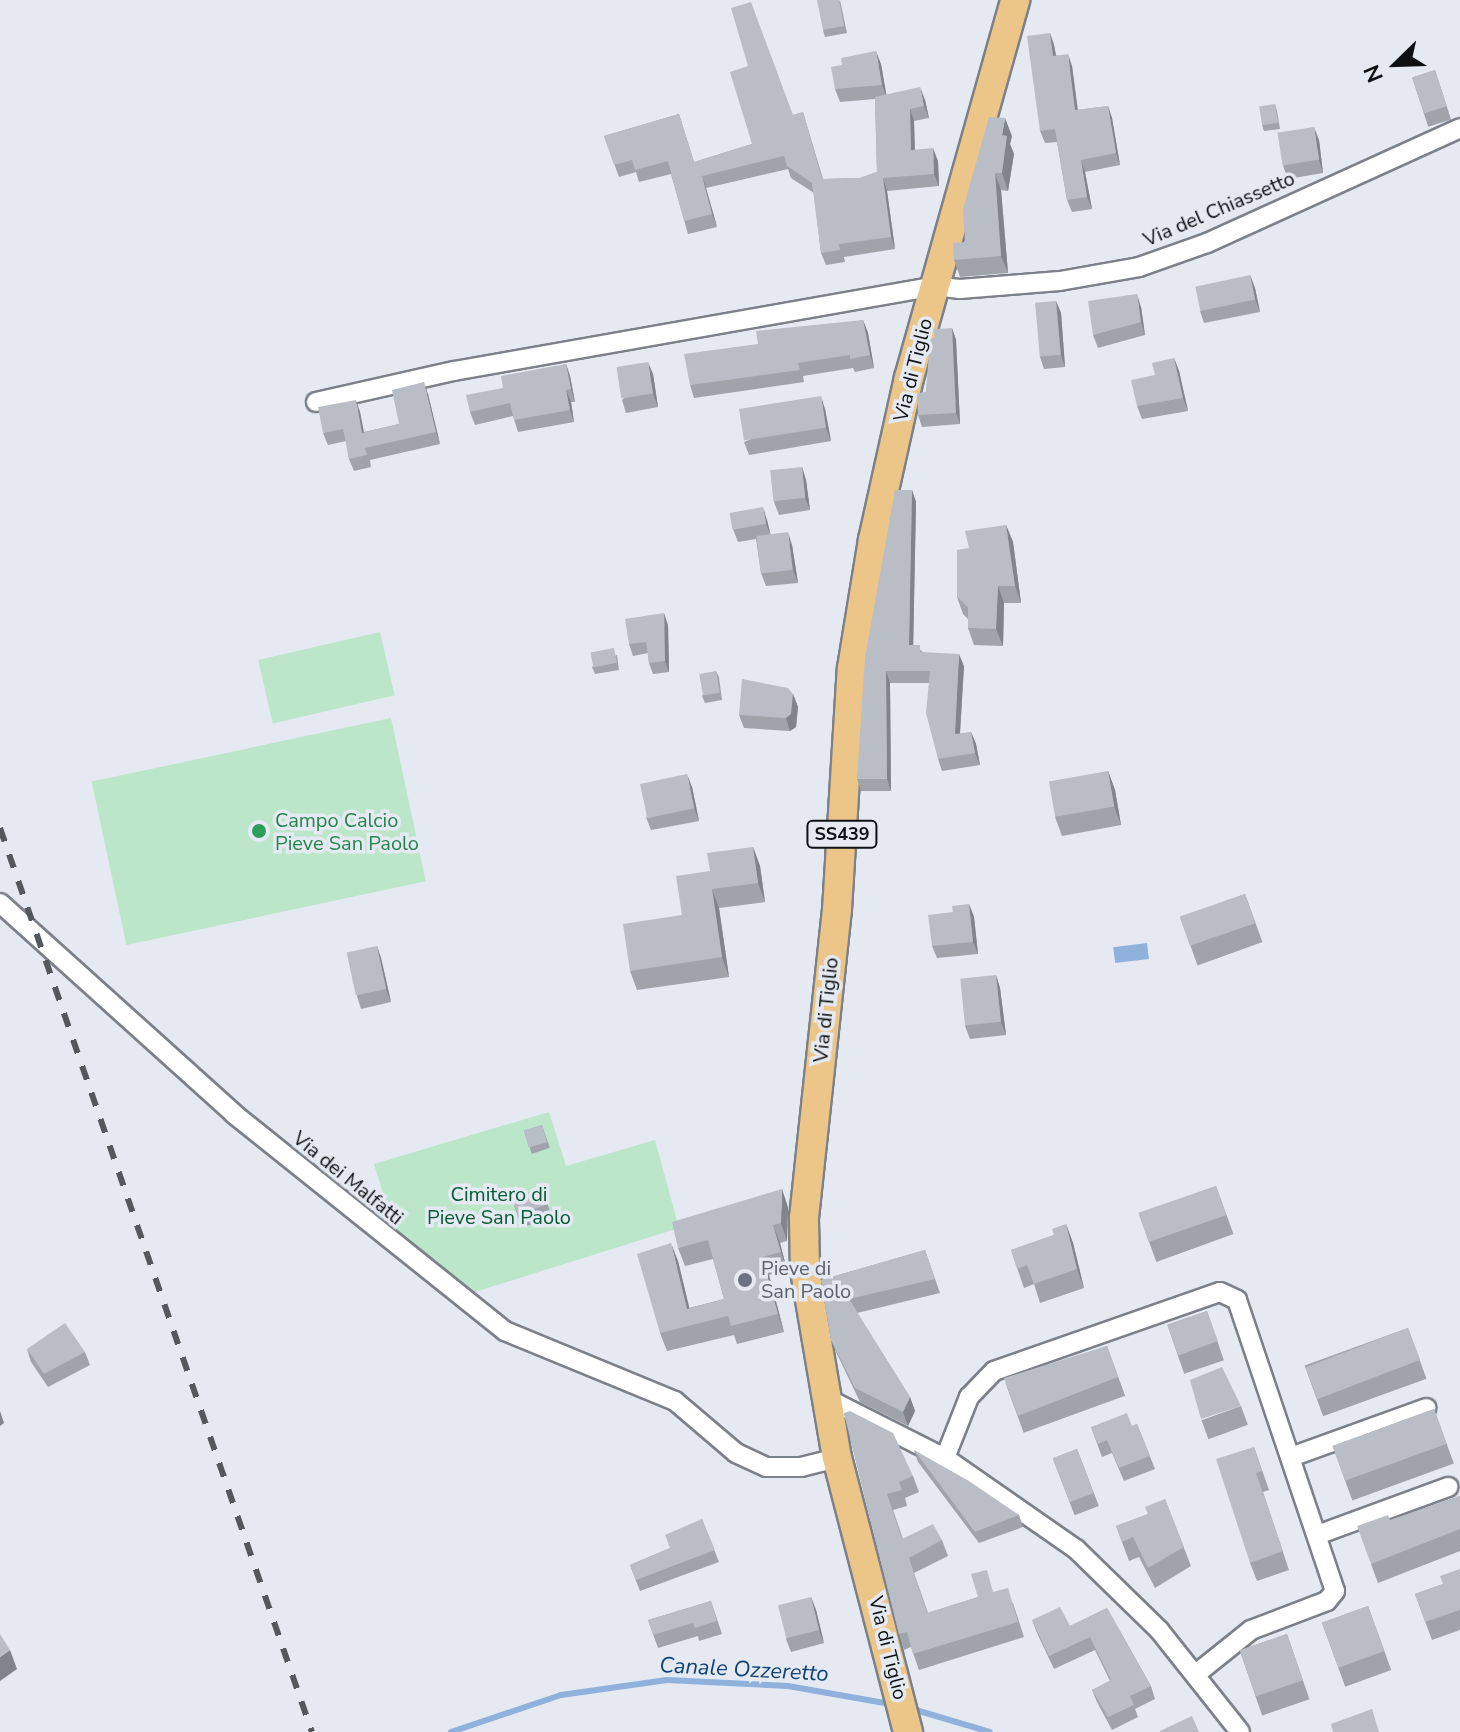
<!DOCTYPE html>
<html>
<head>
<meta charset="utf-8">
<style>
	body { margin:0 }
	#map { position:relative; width:1460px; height:1732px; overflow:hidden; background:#e4e9f2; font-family:"Nunito Sans",sans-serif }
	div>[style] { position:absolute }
	.green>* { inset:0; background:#bce6c9; transform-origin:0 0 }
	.water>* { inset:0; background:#8fb1db; transform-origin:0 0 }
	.stream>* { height:6px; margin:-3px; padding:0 3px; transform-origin:3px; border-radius:3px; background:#8fb1db }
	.roads { filter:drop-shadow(2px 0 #7c8089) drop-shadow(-2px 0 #7c8089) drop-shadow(0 2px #7c8089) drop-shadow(0 -2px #7c8089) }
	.street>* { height:18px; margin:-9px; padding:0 9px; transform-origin:9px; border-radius:9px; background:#fff }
	.primary>* { height:28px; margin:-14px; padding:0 14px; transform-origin:14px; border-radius:14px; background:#ecc588 }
	.rail>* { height:6px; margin-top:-3px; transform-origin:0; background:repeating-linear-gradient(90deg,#54575c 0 14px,transparent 0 28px) }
	.wall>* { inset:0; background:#9fa3aa; transform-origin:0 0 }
	.shaded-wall>* { inset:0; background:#82848b }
	.building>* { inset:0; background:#b9bdc6; transform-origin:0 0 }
	.dots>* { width:22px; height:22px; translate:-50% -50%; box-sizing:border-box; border:4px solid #e4e9f2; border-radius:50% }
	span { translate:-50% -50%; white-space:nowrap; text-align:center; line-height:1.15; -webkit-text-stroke:7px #e4e9f2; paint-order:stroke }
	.shield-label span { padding:2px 6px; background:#e4e9f2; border:2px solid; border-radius:6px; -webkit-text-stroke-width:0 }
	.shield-label { font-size:18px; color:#0e1013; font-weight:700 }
	.street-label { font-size:20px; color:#0e1013 }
	.leisure-label { font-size:20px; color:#27864d }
	.left { translate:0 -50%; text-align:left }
	.park-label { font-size:20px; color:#055c32 }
	.worship-label { font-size:20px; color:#5b616d }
	.water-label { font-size:22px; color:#124174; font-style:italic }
	.north { position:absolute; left:1356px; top:24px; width:80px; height:80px; -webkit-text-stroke:6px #e4e9f2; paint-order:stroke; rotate:247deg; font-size:22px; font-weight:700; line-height:32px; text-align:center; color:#0e1013 }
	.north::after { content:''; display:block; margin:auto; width:28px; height:36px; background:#0e1013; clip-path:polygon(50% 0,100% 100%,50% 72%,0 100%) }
</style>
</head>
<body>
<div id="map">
	<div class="green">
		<i style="left:380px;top:632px;width:65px;height:125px;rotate:77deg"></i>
		<i style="left:391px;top:718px;width:167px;height:306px;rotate:78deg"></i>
		<i style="clip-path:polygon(549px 1112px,566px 1166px,655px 1140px,679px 1228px,475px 1292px,395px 1233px,374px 1164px)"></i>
	</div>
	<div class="water">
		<i style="left:1147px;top:943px;width:16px;height:34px;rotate:83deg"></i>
	</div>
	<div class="stream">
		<i style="left:909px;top:1708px;width:84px;rotate:16.5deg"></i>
		<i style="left:451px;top:1732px;width:116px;rotate:-18.6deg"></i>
		<i style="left:561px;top:1695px;width:107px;rotate:-8.1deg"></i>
		<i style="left:667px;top:1680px;width:121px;rotate:2.8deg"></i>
		<i style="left:788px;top:1686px;width:104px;rotate:10deg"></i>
	</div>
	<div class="roads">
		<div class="street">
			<i style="left:316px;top:402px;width:141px;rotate:-12.7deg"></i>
			<i style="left:454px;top:371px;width:488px;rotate:-10deg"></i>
			<i style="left:935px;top:286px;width:25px;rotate:7deg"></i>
			<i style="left:960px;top:289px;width:100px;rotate:-4.6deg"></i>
			<i style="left:1060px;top:281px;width:80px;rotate:-10deg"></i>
			<i style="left:1139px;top:267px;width:72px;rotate:-19.4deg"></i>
			<i style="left:1207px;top:243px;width:278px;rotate:-24.4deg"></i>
			<i style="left:0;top:903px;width:315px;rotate:42deg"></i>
			<i style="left:234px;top:1114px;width:347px;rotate:38.7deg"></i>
			<i style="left:505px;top:1331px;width:184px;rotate:22.4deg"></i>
			<i style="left:675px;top:1401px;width:80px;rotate:40.4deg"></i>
			<i style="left:736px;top:1453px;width:33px;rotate:25deg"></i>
			<i style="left:766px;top:1467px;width:35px"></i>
			<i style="left:801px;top:1467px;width:37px;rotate:-14deg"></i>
			<i style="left:826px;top:1398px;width:133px;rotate:26.8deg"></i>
			<i style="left:945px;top:1458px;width:160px;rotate:34.8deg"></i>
			<i style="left:1076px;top:1549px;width:116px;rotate:44.3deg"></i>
			<i style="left:1159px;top:1630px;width:130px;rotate:51.5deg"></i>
			<i style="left:1291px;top:1457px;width:144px;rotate:-19.9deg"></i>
			<i style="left:945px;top:1458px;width:66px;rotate:-68.5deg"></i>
			<i style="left:969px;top:1397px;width:36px;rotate:-46deg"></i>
			<i style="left:994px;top:1371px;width:239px;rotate:-19.3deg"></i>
			<i style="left:1220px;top:1292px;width:19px;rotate:25deg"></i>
			<i style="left:1237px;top:1300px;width:307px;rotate:71.4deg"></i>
			<i style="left:1335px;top:1591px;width:13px;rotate:129deg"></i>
			<i style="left:1327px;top:1601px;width:81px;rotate:159.1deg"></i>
			<i style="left:1251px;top:1630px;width:70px;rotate:141.3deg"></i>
			<i style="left:1317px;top:1535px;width:140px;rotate:-20.1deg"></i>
		</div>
		<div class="primary">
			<i style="left:908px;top:1732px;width:283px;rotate:-104.5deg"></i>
			<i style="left:837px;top:1458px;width:190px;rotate:-99.7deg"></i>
			<i style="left:805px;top:1271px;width:53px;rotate:-91.1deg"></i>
			<i style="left:804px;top:1218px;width:310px;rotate:-83.9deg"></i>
			<i style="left:837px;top:910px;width:242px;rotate:-86.5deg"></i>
			<i style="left:852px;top:668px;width:130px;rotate:-80.7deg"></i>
			<i style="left:873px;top:540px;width:166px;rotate:-77.5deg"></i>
			<i style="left:909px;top:378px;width:393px;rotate:-74.3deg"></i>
		</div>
	</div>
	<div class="rail">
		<i style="left:0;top:828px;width:956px;rotate:70.96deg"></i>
	</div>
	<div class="wall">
		<i style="clip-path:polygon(840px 0,847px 33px,825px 37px,823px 30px)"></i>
		<i style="clip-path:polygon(1050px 33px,1054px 45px,1056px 55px,1072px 66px,1078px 110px,1108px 106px,1112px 118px,1120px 165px,1085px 172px,1092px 209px,1072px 212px,1067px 200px,1057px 142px,1045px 143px,1040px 131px)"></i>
		<i style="clip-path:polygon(881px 64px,886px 95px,925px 100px,929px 118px,914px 121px,915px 150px,938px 161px,939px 186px,887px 191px,895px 249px,844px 257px,845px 262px,826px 265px,821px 253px,814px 193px,791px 178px,788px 169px,706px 188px,717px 227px,688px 234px,671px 174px,639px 182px,636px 172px,619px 177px,604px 136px,679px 114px,694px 162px,752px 144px,793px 115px,803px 112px,823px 179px,860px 178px,877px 172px,875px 99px,840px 102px,835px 89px)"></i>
		<i style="left:1435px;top:70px;width:52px;height:24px;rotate:72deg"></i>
		<i style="clip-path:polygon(1275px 104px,1277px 111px,1280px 129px,1264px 131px,1262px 125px)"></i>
		<i style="clip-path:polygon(1012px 136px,1010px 144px,1014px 154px,1008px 191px,1001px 190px,1008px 273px,960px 277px,954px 260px,965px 242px)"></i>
		<i style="clip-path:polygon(1319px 140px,1323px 173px,1288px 179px,1283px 166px)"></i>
		<i style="clip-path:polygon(1250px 275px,1255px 288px,1260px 312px,1204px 323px,1200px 311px)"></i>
		<i style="clip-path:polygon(1056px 301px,1061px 313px,1065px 367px,1044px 369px,1040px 357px)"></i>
		<i style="clip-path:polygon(1141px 307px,1145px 335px,1098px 348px,1093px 335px)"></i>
		<i style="clip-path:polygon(863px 320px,868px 333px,874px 368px,855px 372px,853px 368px,803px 376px,804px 382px,694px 398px,690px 385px,758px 344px)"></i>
		<i style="clip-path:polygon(952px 328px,956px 340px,960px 424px,922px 427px,918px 415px,926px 392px,935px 338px)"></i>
		<i style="clip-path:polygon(1174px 358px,1179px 371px,1188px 411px,1142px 419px,1137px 406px)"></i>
		<i style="clip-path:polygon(566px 364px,570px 376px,575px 402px,571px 402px,574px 422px,518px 432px,513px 416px,475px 425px,470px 412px,503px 388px)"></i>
		<i style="clip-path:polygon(653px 374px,658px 407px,626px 413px,622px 400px)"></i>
		<i style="clip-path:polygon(428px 394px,440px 444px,370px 460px,371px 467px,354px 471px,349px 459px,346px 441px,328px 445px,323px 433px,360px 412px,364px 432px,399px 424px)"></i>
		<i style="clip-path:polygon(825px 409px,831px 441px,749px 455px,744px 442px)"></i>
		<i style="clip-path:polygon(802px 467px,806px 480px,810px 510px,779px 515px,774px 502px)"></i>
		<i style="clip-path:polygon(912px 490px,916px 502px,913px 645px,923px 652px,964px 666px,960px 734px,971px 732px,976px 744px,980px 765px,942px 771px,938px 759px,929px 683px,890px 683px,891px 791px,861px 791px,857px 779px)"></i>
		<i style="clip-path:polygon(767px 520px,770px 535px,792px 545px,798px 583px,766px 586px,761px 573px,756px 539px,738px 542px,733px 529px)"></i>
		<i style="clip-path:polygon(1006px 525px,1013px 542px,1021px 603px,1004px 603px,1003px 646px,974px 645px,968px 628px,968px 619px,963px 614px,957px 597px,969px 548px)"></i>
		<i style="clip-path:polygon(668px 625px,669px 672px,653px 674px,649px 663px,648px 653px,633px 656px,629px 644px)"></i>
		<i style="clip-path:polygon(617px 655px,619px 670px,595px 674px,592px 667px)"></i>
		<i style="clip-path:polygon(716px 671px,719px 677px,722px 700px,705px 703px,702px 696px)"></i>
		<i style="clip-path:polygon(793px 694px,798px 707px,796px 727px,790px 731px,744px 728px,739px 715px)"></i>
		<i style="clip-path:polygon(1108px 771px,1115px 790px,1121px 825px,1062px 836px,1055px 817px)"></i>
		<i style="clip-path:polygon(692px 787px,699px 821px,651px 830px,646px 817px)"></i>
		<i style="clip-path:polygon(753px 847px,760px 866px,765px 902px,719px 908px,729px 977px,637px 990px,630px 971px,682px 915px,710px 871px)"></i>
		<i style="left:1245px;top:894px;width:51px;height:69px;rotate:70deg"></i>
		<i style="clip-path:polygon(969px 904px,974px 917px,978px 954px,937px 958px,932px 946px,953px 912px)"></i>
		<i style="clip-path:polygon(377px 946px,381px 958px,391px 1002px,361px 1009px,357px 996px)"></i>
		<i style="clip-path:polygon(996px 975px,1000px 988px,1006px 1035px,970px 1039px,965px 1026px)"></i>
		<i style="left:542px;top:1125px;width:24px;height:19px;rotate:71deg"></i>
		<i style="left:1216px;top:1186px;width:51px;height:82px;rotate:70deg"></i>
		<i style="left:542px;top:1188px;width:31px;height:32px;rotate:71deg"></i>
		<i style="clip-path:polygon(788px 1207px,787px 1241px,780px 1243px,787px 1270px,769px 1275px,784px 1332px,737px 1344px,734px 1335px,667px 1351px,660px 1333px,678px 1261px,689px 1308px,724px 1299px,713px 1259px,685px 1266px,678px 1248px)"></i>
		<i style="clip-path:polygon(1066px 1224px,1073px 1243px,1084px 1288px,1040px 1303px,1034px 1284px,1024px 1288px,1011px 1250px,1054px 1235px)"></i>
		<i style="clip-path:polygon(925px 1250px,940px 1293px,857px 1313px,910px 1397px,915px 1411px,908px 1426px,860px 1402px,837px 1354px,831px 1340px,821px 1280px)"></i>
		<i style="left:1207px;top:1311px;width:52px;height:42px;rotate:71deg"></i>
		<i style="left:1408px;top:1328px;width:54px;height:110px;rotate:70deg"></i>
		<i style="left:1107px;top:1346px;width:53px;height:108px;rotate:70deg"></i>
		<i style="clip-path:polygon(27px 1349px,85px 1352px,90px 1365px,48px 1387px,31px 1362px)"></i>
		<i style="left:1241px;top:1406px;width:20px;height:42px;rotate:70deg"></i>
		<i style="left:1434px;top:1409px;width:58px;height:108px;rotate:70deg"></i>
		<i style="clip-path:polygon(844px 1413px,913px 1476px,919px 1492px,905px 1498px,907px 1506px,893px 1510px,903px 1539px,942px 1540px,948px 1556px,914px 1573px,928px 1613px,994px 1592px,1013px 1603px,1024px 1637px,919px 1670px,911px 1647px,904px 1650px,899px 1634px)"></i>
		<i style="clip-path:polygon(1137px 1424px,1155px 1469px,1124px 1481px,1112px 1453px,1102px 1457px,1091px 1427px,1132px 1426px)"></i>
		<i style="clip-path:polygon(1254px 1447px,1269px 1490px,1263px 1492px,1289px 1570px,1257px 1581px,1250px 1563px)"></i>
		<i style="left:1077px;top:1449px;width:61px;height:26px;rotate:69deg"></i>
		<i style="clip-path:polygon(914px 1450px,1019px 1515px,1023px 1527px,979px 1543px,918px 1462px)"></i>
		<i style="clip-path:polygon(1460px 1496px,1460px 1551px,1378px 1583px,1371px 1564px,1390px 1520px)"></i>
		<i style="clip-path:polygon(1165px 1499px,1191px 1566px,1155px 1588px,1139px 1557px,1129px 1561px,1116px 1526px,1148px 1514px)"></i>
		<i style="clip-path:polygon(702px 1519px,719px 1562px,640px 1591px,630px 1565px,670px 1548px)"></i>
		<i style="clip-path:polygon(1460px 1569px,1460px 1630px,1432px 1640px,1415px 1594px,1443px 1584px)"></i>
		<i style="clip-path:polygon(811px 1597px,816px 1610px,824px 1643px,791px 1652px,786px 1639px)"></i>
		<i style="clip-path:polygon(711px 1601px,722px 1634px,699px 1641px,698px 1636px,658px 1648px,648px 1620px)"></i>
		<i style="left:1368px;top:1606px;width:68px;height:49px;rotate:70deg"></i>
		<i style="clip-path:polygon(1107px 1608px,1151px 1686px,1155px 1699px,1135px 1709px,1138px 1717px,1112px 1730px,1097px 1702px,1092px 1690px,1110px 1681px,1095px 1650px,1054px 1669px,1037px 1633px,1032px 1620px,1070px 1626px)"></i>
		<i style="left:1287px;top:1634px;width:69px;height:50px;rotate:71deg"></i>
	</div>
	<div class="shaded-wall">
		<i style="clip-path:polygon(1050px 33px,1054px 45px,1058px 68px,1053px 56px)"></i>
		<i style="clip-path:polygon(876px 51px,881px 64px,887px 98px,882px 85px)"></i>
		<i style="clip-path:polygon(1068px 54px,1072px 66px,1079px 122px,1075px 110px)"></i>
		<i style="clip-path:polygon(920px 87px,925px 100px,929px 118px,924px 106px)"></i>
		<i style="clip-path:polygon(1108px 106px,1112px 118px,1120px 165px,1116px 153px)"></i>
		<i style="clip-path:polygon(910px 109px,914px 121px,915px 162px,911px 150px)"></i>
		<i style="clip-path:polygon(1005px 118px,1012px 136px,1010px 144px,1014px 154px,1008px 191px,1002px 173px,1002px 135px)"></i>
		<i style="clip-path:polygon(1314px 127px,1319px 140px,1323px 173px,1319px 160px)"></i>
		<i style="clip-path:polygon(933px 148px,938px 161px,939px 186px,934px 174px)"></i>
		<i style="clip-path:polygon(1081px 160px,1085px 172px,1092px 209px,1087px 197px)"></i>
		<i style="clip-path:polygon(995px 173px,1001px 190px,1008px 273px,1001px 256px)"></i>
		<i style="clip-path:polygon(702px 176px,706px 188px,717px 227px,712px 214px)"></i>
		<i style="clip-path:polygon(883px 178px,887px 191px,895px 249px,891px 237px)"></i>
		<i style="clip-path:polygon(1250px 275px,1255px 288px,1260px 312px,1255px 299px)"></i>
		<i style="clip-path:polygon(1137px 294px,1141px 307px,1145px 335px,1141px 322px)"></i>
		<i style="clip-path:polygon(1056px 301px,1061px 313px,1065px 367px,1061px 355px)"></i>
		<i style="clip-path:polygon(863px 320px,868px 333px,874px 368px,870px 355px)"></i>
		<i style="clip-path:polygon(952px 328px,956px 340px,960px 424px,956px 413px)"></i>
		<i style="clip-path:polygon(1174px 358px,1179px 371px,1188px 411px,1183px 398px)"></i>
		<i style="clip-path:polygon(648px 362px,653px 374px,658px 407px,653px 394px)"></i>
		<i style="clip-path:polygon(566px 364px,570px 376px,575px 402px,571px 389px)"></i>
		<i style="clip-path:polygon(424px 382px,428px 394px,440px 444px,436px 432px)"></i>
		<i style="clip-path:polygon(566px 390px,571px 402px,574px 422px,570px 410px)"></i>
		<i style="clip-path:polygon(821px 396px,825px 409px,831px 441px,826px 428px)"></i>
		<i style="clip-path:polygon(356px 400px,360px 412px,366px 445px,362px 433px)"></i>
		<i style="clip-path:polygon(802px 467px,806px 480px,810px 510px,805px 498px)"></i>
		<i style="clip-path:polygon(912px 490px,916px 502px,913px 657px,909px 645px)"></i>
		<i style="clip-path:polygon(763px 507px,767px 520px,771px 536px,766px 524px)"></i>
		<i style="clip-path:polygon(1006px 525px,1013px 542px,1021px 603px,1015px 586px)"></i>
		<i style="clip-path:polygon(788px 532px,792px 545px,798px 583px,793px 570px)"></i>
		<i style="clip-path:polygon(998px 586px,1004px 603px,1003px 646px,996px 629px)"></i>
		<i style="clip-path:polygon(664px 613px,668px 625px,669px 672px,665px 661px)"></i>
		<i style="clip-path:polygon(959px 654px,964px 666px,959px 747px,955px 734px)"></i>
		<i style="clip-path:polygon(886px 671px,890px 683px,891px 791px,887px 779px)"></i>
		<i style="clip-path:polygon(793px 694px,798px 707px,796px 727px,790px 731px,786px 718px)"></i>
		<i style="clip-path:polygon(971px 732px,976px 744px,980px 765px,975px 753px)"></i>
		<i style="clip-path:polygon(1108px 771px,1115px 790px,1121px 825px,1114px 806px)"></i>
		<i style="clip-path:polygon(687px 774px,692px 787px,699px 821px,694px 808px)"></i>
		<i style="clip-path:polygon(753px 847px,760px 866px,765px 902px,758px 883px)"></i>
		<i style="clip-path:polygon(712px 889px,719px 908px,729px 977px,722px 957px)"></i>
		<i style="clip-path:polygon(969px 904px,974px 917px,978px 954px,973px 942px)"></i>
		<i style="clip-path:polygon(377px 946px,381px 958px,391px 1002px,386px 989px)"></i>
		<i style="clip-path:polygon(996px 975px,1000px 988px,1006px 1035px,1001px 1022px)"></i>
		<i style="clip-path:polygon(782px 1189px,788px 1207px,787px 1241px,781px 1223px)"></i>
		<i style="clip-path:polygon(1066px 1224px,1073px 1243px,1084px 1288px,1077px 1269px)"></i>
		<i style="clip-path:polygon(773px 1225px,780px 1243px,787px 1270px,781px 1252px)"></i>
		<i style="clip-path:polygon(671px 1243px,678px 1261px,694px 1327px,687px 1309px)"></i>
		<i style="clip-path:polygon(762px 1257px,769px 1275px,784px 1332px,778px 1314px)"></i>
		<i style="clip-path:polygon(910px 1397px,915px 1411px,908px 1426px,903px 1412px)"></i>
		<i style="clip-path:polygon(0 1411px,4px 1423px,0 1426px)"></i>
		<i style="clip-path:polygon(811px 1597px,816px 1610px,824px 1643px,819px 1630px)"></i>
		<i style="clip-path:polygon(10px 1650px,17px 1669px,0 1681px,0 1657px)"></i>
	</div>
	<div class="building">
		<i style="clip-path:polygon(817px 0,839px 0,844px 26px,823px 30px)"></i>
		<i style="clip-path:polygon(751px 2px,793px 115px,803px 112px,822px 179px,860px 178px,877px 172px,875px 97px,920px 87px,924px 106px,910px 109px,911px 150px,933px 148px,934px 174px,883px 178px,891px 237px,839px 244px,840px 250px,821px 253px,812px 183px,787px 166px,784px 156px,702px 176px,712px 214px,684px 221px,668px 161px,635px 170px,632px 160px,614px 165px,604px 136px,679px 114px,694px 162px,752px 144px,730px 72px,748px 66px,731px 8px)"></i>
		<i style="clip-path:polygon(1050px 33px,1053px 56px,1068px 54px,1075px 110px,1108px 106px,1116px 153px,1081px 160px,1087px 197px,1067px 200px,1055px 129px,1040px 131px,1027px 36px)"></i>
		<i style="clip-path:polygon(876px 51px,882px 85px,835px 89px,831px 67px,842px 65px,841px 58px)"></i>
		<i style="left:1435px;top:70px;width:38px;height:24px;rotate:72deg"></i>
		<i style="left:1275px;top:104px;width:19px;height:16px;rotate:81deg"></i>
		<i style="clip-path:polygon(989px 117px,1005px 118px,1002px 135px,1007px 136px,1002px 173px,995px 173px,1001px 256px,954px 260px,953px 243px,965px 242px,963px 209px)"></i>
		<i style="left:1314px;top:127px;width:33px;height:37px;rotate:81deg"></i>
		<i style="left:1250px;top:275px;width:25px;height:56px;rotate:78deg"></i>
		<i style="clip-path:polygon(1137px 294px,1141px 322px,1093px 335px,1088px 301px)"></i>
		<i style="left:1056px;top:301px;width:54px;height:21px;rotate:85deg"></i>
		<i style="clip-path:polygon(863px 320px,870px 355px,850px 359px,850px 355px,798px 363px,800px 370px,690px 385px,684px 354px,758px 344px,756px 331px)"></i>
		<i style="clip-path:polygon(952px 328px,956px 413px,918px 415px,917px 393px,926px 392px,930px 338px,935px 338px,934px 329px)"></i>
		<i style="clip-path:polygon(1174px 358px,1183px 398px,1137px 406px,1131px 380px,1155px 375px,1152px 363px)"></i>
		<i style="left:648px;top:362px;width:32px;height:32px;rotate:81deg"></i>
		<i style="clip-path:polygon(566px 364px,571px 389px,566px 390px,570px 410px,514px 420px,510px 403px,470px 412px,466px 395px,503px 388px,501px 376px)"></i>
		<i style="clip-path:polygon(424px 382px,436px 432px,365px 448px,367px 455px,349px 459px,343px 429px,323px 433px,318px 407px,356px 400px,362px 433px,399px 424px,392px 390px)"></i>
		<i style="left:821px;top:396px;width:32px;height:83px;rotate:81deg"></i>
		<i style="left:802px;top:467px;width:31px;height:32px;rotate:84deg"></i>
		<i style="clip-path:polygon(895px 490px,912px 490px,909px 645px,920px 645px,920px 652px,959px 654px,955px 734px,971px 732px,975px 753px,938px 759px,926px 713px,930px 671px,886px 671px,887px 779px,857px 779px,865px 658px)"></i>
		<i style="left:763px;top:507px;width:17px;height:34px;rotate:80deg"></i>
		<i style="clip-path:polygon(1006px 525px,1015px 586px,998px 586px,996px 629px,968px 628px,968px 607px,957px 597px,957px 550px,969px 548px,965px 531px)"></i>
		<i style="left:788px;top:532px;width:38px;height:32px;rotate:83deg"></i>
		<i style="clip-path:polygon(664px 613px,665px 661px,649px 663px,646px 642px,629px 644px,625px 619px)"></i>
		<i style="left:614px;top:648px;width:15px;height:24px;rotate:79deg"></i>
		<i style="left:716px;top:671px;width:22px;height:17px;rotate:80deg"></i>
		<i style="clip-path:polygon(742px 679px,788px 688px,793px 694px,791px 714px,786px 718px,739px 715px)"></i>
		<i style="left:1108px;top:771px;width:36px;height:60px;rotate:80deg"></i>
		<i style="left:687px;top:774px;width:35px;height:48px;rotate:78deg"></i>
		<i style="clip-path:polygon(753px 847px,758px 883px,712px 889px,722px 957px,630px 971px,623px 924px,682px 915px,676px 876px,710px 871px,707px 853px)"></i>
		<i style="left:1245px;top:894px;width:31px;height:69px;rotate:71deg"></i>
		<i style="clip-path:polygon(969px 904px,973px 942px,932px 946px,928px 915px,953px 912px,952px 906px)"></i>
		<i style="left:377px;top:946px;width:44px;height:31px;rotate:78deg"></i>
		<i style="left:996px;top:975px;width:47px;height:36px;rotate:84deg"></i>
		<i style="left:542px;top:1125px;width:18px;height:19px;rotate:74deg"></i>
		<i style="left:1216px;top:1186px;width:31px;height:82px;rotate:71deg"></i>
		<i style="left:542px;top:1188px;width:17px;height:32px;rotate:69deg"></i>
		<i style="clip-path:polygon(782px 1189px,781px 1223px,773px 1225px,781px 1252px,762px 1257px,778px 1314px,731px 1326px,728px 1316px,660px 1333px,637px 1254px,671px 1243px,687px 1309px,724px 1299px,708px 1240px,678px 1248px,672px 1222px)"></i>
		<i style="clip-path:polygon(1066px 1224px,1077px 1269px,1034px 1284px,1027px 1265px,1017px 1269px,1011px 1250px,1054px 1235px,1052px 1229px)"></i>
		<i style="clip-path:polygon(925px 1250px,935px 1279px,849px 1299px,910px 1397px,903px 1412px,855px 1388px,831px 1340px,821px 1280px)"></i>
		<i style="left:1207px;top:1311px;width:32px;height:42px;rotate:70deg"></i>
		<i style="clip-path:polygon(65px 1323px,85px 1352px,44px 1374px,27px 1349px)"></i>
		<i style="left:1408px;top:1328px;width:34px;height:110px;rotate:69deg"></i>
		<i style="clip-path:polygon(1107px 1346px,1118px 1377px,1018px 1416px,1004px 1378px)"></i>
		<i style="clip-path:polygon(1222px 1367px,1241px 1406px,1201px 1419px,1190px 1380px)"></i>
		<i style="left:1434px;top:1409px;width:37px;height:108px;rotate:70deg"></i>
		<i style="clip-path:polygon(850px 1411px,893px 1433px,913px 1476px,899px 1482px,902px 1490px,887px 1494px,902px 1539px,933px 1524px,942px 1540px,909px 1558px,927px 1613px,978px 1597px,971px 1574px,987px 1570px,993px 1592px,1008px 1588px,1018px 1622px,913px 1654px,907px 1632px,899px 1634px,844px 1413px)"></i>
		<i style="clip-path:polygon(1127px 1413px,1132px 1426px,1137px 1424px,1150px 1456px,1119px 1468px,1107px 1440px,1098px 1444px,1091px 1427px)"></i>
		<i style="clip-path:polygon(1254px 1447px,1262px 1471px,1256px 1473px,1283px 1551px,1250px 1563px,1216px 1459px)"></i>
		<i style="left:1077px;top:1449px;width:47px;height:26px;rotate:69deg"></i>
		<i style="clip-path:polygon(914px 1450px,969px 1481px,1019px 1515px,975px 1532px)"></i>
		<i style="clip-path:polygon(1460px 1496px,1460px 1529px,1371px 1564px,1357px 1526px,1388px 1515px,1390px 1520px)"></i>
		<i style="clip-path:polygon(1165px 1499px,1184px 1547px,1148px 1568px,1133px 1537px,1122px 1542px,1116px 1526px,1148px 1514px,1145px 1507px)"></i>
		<i style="clip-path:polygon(702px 1519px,715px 1550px,636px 1580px,630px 1565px,670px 1548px,665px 1535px)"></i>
		<i style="clip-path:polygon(1460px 1569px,1460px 1610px,1425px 1622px,1415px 1594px,1443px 1584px,1440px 1576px)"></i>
		<i style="left:811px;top:1597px;width:34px;height:34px;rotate:76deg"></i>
		<i style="clip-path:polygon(711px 1601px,717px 1621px,695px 1628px,693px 1623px,653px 1635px,648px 1620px)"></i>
		<i style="left:1368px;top:1606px;width:48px;height:49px;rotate:70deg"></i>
		<i style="clip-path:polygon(1060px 1607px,1070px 1626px,1107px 1608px,1151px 1686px,1130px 1696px,1134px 1705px,1108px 1717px,1092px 1690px,1111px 1680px,1090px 1637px,1049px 1656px,1032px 1620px)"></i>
		<i style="clip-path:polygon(0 1634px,10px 1650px,0 1657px)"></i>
		<i style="left:1287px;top:1634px;width:49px;height:50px;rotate:71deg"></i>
		<i style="clip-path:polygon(1372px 1709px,1379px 1732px,1333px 1732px,1331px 1724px)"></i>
		<i style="clip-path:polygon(1192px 1716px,1199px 1732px,1160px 1732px,1160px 1731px)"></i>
	</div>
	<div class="dots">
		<i style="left:259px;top:831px;background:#2e9e5b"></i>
		<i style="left:745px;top:1280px;background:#6b7280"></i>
	</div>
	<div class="shield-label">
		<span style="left:842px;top:834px">SS439</span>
	</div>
	<div class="street-label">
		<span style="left:1219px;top:209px;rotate:-23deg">Via del Chiassetto</span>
		<span style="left:913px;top:370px;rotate:-76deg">Via di Tiglio</span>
		<span style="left:826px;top:1010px;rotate:-84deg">Via di Tiglio</span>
		<span style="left:348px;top:1178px;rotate:39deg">Via dei Malfatti</span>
		<span style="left:888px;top:1648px;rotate:76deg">Via di Tiglio</span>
	</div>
	<div class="leisure-label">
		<span class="left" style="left:275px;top:832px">Campo Calcio<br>Pieve San Paolo</span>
	</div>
	<div class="park-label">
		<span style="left:499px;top:1206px">Cimitero di<br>Pieve San Paolo</span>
	</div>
	<div class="worship-label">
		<span class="left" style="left:761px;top:1280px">Pieve di<br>San Paolo</span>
	</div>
	<div class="water-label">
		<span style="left:744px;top:1670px;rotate:3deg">Canale Ozzeretto</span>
	</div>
	<div class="north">N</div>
</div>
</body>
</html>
